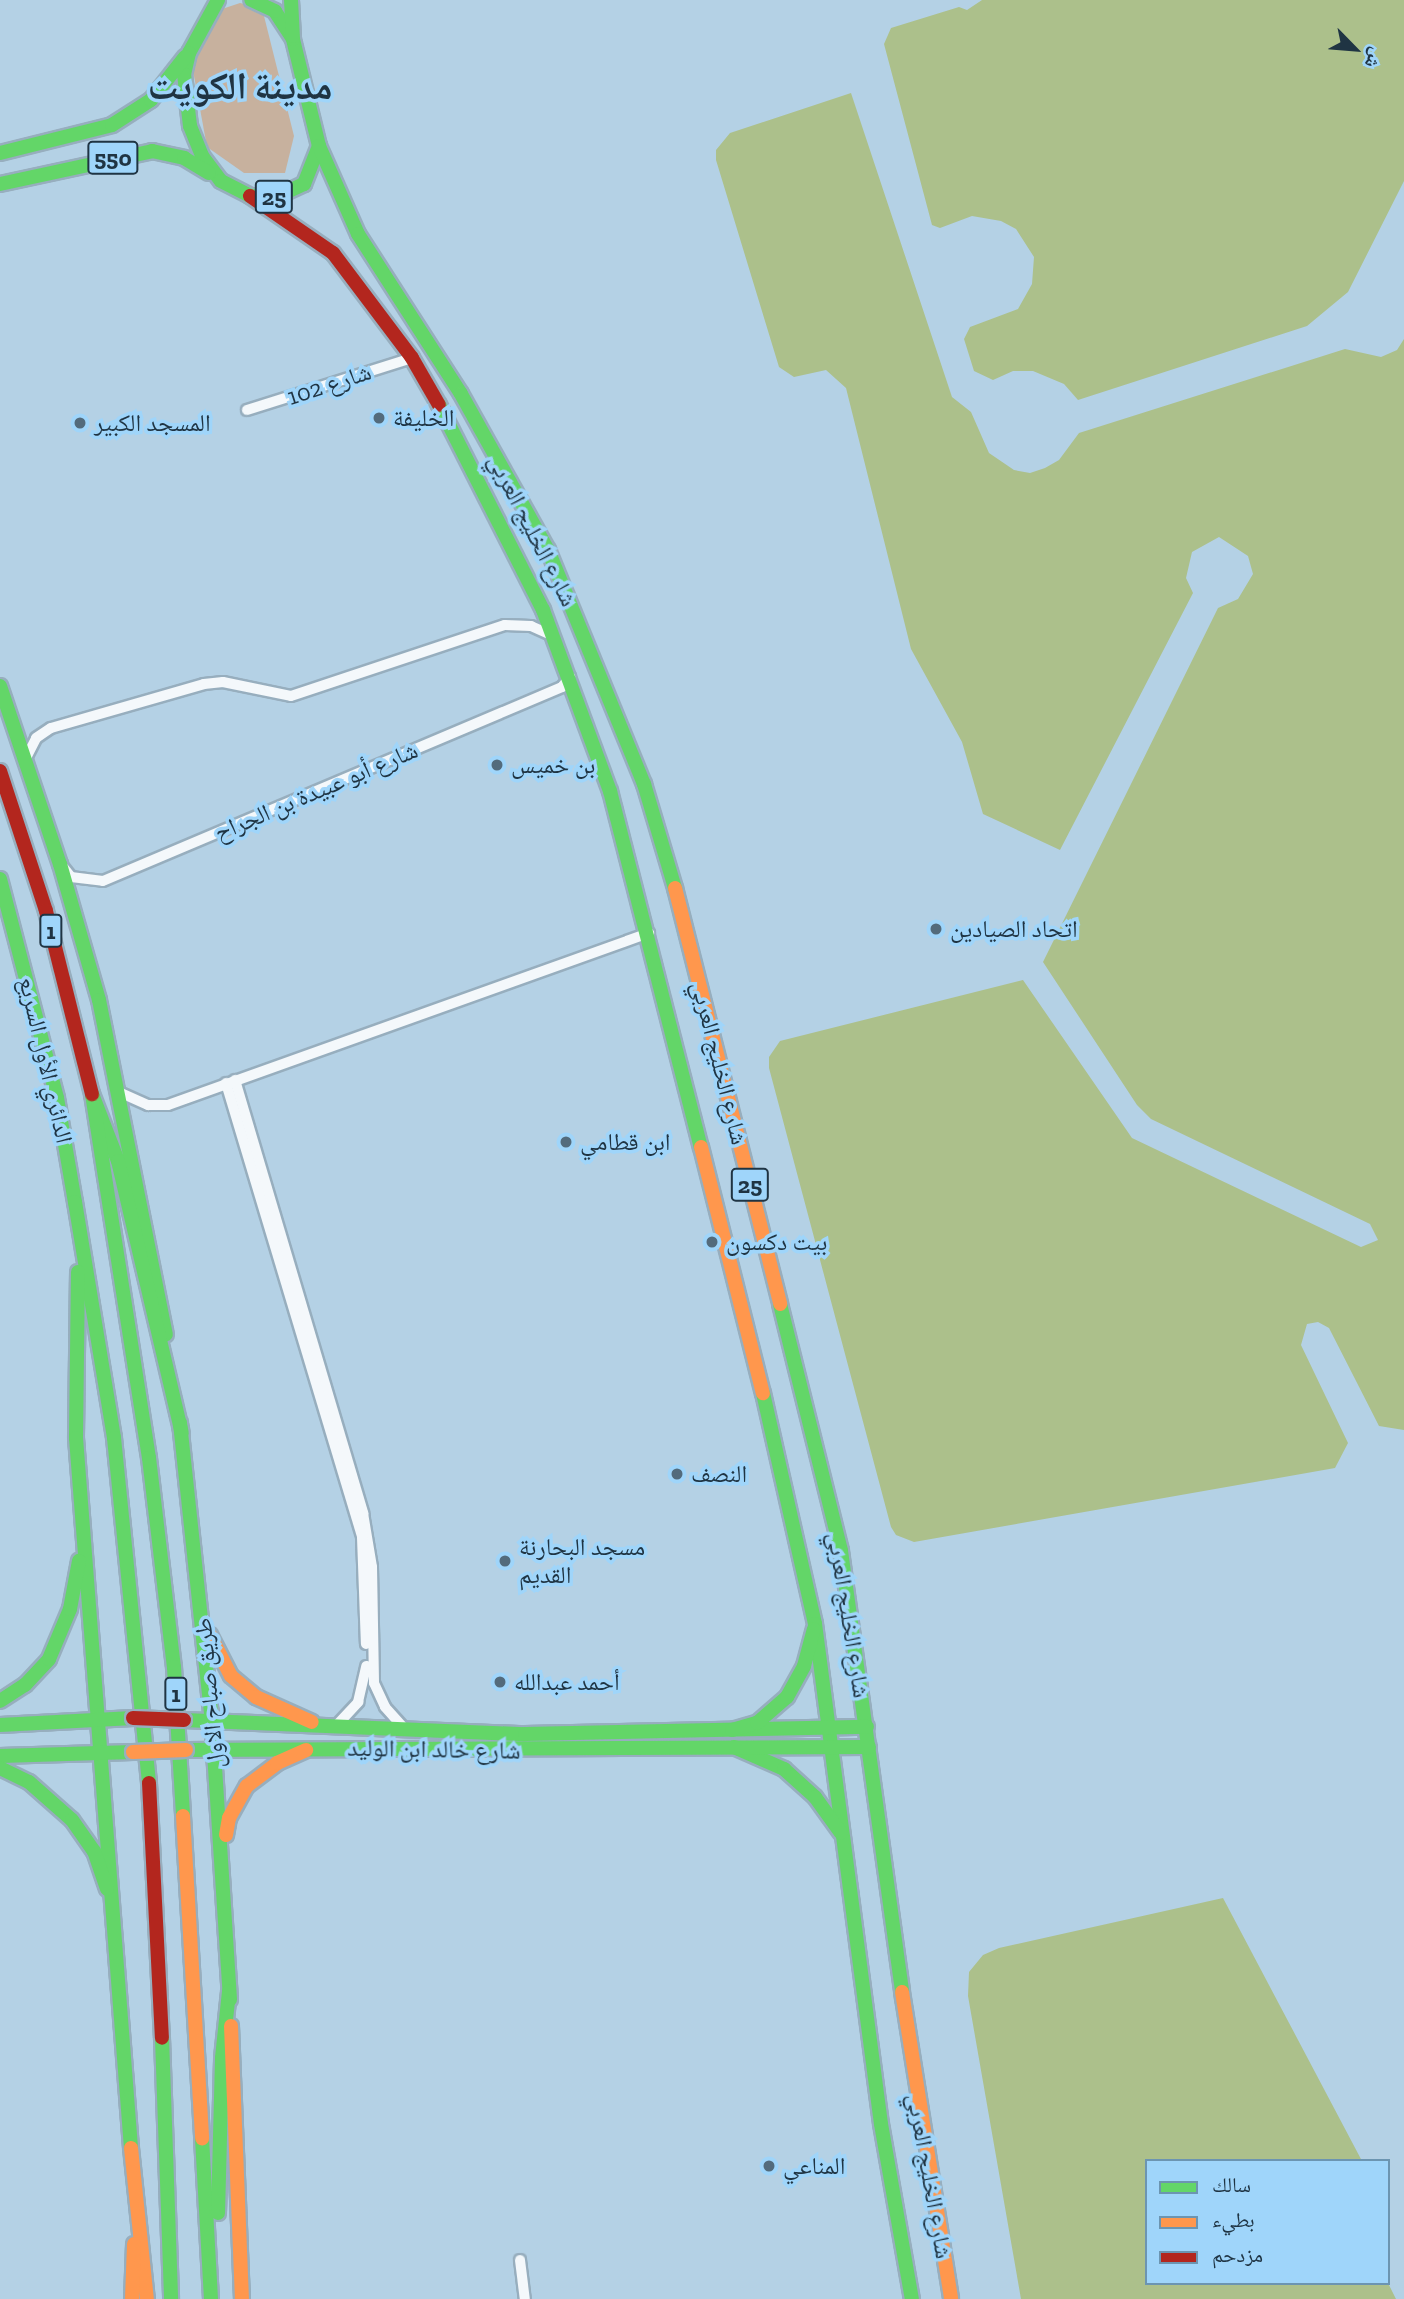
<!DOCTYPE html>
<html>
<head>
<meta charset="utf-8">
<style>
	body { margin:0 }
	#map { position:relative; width:1404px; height:2299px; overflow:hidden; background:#b4d1e5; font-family:"Zilla Slab","Noto Naskh Arabic",serif }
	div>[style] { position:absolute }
	.green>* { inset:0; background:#c7b19e }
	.water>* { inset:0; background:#acc08b }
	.roads { filter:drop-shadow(2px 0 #97aebe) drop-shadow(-2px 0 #97aebe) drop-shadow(0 2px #97aebe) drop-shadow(0 -2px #97aebe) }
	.street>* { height:10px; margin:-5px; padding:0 5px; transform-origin:5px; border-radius:5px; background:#f4f8fb }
	.fast>* { height:14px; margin:-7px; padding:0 7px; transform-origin:7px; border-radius:7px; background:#63d668 }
	.slow>* { height:14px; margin:-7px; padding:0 7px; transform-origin:7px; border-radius:7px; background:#ff974d }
	.jam>* { height:14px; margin:-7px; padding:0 7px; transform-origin:7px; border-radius:7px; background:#b3261e }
	.bridges { filter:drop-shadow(2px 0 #97aebe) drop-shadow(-2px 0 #97aebe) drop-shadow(0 2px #97aebe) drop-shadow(0 -2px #97aebe) }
	.slow-bridge>* { height:14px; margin:-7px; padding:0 7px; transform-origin:7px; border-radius:7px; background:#ff974d }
	.jam-bridge>* { height:14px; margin:-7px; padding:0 7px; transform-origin:7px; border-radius:7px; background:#b3261e }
	.dots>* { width:19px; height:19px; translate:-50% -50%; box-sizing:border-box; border:4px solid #9fd5fa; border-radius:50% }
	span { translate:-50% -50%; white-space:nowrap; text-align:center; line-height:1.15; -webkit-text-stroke:7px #9fd5fa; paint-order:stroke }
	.shield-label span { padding:2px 5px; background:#9fd5fa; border:2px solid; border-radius:5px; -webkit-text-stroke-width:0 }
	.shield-label { font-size:23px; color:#1f3443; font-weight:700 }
	.street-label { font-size:24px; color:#1f3443 }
	.poi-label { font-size:24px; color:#1f3443 }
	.left { translate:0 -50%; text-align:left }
	.town-label { font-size:38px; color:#1f3443; font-weight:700 }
	.legend { position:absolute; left:1145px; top:2159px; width:245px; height:126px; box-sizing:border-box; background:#9fd5fa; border:2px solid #6c95b1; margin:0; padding:9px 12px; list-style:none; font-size:21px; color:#1f3443 }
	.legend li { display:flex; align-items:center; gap:14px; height:35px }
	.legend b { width:35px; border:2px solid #6c95b1 }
	.north { position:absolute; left:1320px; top:14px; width:70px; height:70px; -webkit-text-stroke:5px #9fd5fa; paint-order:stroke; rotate:115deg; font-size:19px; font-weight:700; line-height:28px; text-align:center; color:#1f3443 }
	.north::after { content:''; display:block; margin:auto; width:24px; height:32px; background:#1f3443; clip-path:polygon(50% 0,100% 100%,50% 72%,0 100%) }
</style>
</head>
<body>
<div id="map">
	<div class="green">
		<i style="clip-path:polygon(240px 3px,262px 8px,294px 136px,285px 173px,244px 173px,207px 147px,190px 54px,213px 12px)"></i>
	</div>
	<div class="water">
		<i style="clip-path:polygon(982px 0,1404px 0,1404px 181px,1348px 292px,1307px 326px,1078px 400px,1064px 384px,1033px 371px,1013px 371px,993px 380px,974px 371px,964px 339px,970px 327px,1018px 309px,1032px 284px,1034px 257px,1016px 229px,1001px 221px,972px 216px,940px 228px,932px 225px,884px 44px,891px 28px,959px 7px,967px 10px)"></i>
		<i style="clip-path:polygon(851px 93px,952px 397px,971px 412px,989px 453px,1014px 470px,1030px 473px,1045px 468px,1059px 460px,1079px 433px,1345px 349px,1381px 357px,1397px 350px,1404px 339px,1404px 1430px,1379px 1426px,1329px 1328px,1318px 1322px,1307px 1324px,1301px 1345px,1348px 1443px,1335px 1468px,914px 1542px,896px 1535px,891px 1527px,769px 1068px,769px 1057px,780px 1041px,1023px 980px,1132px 1138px,1361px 1247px,1378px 1240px,1370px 1224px,1151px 1119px,1137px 1105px,1043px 962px,1218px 608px,1238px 599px,1253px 574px,1248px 556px,1219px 537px,1192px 552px,1186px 578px,1193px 593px,1060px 850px,983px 814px,962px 742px,911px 649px,846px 388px,826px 370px,794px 377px,779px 367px,716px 160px,716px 150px,730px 133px)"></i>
		<i style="clip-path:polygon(1223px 1898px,1362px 2161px,1147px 2161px,1147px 2283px,1388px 2283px,1396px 2299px,1021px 2299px,968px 1996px,969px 1972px,983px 1955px,999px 1948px)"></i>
	</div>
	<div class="roads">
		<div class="street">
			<i style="left:247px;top:410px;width:173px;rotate:-17.5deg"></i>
			<i style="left:26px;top:758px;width:22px;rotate:-63deg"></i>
			<i style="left:36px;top:738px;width:18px;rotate:-34deg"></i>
			<i style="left:51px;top:728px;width:159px;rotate:-16deg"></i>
			<i style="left:204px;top:684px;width:19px;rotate:-6deg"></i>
			<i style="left:223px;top:682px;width:69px;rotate:11.6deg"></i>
			<i style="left:291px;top:696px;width:225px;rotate:-18.4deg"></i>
			<i style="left:505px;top:625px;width:26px;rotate:2deg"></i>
			<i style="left:531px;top:626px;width:22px;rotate:24deg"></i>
			<i style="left:64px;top:868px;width:11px;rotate:52deg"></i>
			<i style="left:71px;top:877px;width:32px;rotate:7deg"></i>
			<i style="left:103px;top:881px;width:498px;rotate:-22.9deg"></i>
			<i style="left:562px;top:687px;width:13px;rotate:-51deg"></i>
			<i style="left:235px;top:1080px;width:452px;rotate:73.5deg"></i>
			<i style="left:363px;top:1513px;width:55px;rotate:80.5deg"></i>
			<i style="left:372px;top:1567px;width:116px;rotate:89deg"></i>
			<i style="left:374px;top:1683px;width:26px;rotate:65deg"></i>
			<i style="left:385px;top:1707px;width:30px;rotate:48deg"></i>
			<i style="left:226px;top:1083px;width:474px;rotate:73.3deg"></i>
			<i style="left:362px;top:1537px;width:107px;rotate:87.9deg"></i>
			<i style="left:121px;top:1093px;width:30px;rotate:24deg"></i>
			<i style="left:148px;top:1105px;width:20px"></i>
			<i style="left:168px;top:1105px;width:511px;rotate:-19.68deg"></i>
			<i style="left:336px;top:1726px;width:33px;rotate:-47deg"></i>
			<i style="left:358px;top:1702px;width:37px;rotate:-77deg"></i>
			<i style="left:520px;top:2260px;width:39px;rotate:83deg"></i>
		</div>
		<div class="fast">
			<i style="left:218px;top:0;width:60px;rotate:118.7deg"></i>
			<i style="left:189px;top:53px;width:22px;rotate:103deg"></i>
			<i style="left:184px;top:74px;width:52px;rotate:83.4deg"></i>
			<i style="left:190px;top:126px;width:32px;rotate:68deg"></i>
			<i style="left:202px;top:156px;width:31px;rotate:53deg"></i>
			<i style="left:221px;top:181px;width:33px;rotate:27deg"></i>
			<i style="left:250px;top:196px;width:26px;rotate:2deg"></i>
			<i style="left:276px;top:197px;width:31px;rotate:-25deg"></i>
			<i style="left:304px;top:184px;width:41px;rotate:-68.5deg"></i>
			<i style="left:319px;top:146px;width:110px;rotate:-103.7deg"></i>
			<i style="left:293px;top:39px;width:33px;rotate:-123deg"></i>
			<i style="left:275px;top:11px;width:26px;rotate:-155deg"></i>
			<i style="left:291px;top:0;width:36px;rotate:87deg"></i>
			<i style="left:319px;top:146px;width:96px;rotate:66.1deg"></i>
			<i style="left:358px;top:234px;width:190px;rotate:57.2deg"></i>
			<i style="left:461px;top:394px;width:179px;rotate:60.9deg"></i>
			<i style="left:548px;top:550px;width:253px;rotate:67.7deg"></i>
			<i style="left:644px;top:784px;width:109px;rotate:73.4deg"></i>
			<i style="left:0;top:153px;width:115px;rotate:-14deg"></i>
			<i style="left:112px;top:125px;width:46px;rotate:-32.7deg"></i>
			<i style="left:151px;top:100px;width:55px;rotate:-51.7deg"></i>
			<i style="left:0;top:184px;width:156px;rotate:-12.2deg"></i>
			<i style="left:152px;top:151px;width:33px;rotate:12deg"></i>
			<i style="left:184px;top:158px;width:29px;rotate:31deg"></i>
			<i style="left:439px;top:405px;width:230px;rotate:63.1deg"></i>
			<i style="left:543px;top:610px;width:193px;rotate:69.7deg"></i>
			<i style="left:610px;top:791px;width:367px;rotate:75.7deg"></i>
			<i style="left:0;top:686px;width:188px;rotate:71.4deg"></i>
			<i style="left:60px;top:864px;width:141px;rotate:74deg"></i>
			<i style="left:99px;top:1000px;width:341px;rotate:78.7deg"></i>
			<i style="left:0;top:879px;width:226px;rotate:75.4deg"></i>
			<i style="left:57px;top:1098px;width:106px;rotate:80.2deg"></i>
			<i style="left:92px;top:1094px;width:72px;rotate:68.8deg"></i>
			<i style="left:118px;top:1161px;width:279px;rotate:76.8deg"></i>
			<i style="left:92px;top:1094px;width:368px;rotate:81.1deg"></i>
			<i style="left:149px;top:1458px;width:210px;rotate:83.2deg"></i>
			<i style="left:174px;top:1667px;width:149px;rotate:86.5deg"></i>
			<i style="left:75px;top:1202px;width:239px;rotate:80.6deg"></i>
			<i style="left:114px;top:1438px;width:347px;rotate:84.2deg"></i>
			<i style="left:78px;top:1272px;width:166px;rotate:90.7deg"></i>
			<i style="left:76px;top:1438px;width:712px;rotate:85.57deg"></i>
			<i style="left:780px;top:1304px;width:254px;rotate:76.1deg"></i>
			<i style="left:841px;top:1551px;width:445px;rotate:82.1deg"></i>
			<i style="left:763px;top:1393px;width:237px;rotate:77.3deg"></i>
			<i style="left:815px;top:1624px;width:504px;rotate:82.48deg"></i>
			<i style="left:881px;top:2124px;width:178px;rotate:80deg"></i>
			<i style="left:180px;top:1423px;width:300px;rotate:83.9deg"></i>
			<i style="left:212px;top:1721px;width:279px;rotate:86.3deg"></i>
			<i style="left:0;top:1701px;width:30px;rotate:-33deg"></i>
			<i style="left:25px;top:1685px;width:35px;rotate:-47deg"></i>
			<i style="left:49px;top:1659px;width:54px;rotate:-67.2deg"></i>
			<i style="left:70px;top:1609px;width:49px;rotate:-79.4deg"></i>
			<i style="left:184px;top:1720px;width:341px;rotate:2.4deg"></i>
			<i style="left:525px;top:1734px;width:342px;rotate:-1.2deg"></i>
			<i style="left:0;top:1725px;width:133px;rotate:-3deg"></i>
			<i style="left:732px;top:1730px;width:26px;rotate:-16deg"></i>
			<i style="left:757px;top:1723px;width:40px;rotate:-41deg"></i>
			<i style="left:787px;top:1697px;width:35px;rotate:-61deg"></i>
			<i style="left:804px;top:1666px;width:38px;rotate:-75deg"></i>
			<i style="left:734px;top:1747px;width:55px;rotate:23.7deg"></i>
			<i style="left:784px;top:1769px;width:42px;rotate:42.1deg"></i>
			<i style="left:815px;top:1797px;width:44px;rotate:54.2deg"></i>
			<i style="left:186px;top:1750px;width:683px;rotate:-0.25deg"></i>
			<i style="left:0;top:1756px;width:133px;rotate:-1.7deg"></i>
			<i style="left:0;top:1768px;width:32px;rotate:26deg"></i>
			<i style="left:29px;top:1782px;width:57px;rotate:41.5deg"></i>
			<i style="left:72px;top:1820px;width:38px;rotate:55deg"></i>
			<i style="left:94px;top:1851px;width:40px;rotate:71.1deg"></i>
			<i style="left:162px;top:2038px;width:261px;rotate:88deg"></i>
			<i style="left:202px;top:2138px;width:161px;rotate:86.8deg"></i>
			<i style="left:218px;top:2213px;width:155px;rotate:-88.5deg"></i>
			<i style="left:222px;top:2058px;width:67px;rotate:-84deg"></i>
		</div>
		<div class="slow">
			<i style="left:675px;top:888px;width:429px;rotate:75.8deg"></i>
			<i style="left:701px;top:1147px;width:254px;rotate:75.9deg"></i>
			<i style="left:210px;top:1635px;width:46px;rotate:62.9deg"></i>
			<i style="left:231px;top:1676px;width:33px;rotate:40deg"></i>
			<i style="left:256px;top:1697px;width:61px;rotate:24.1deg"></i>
			<i style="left:183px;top:1816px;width:323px;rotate:86.6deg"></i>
			<i style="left:226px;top:1835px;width:17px;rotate:-80deg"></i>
			<i style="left:229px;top:1818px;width:37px;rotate:-61deg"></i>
			<i style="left:247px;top:1786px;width:38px;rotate:-37deg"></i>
			<i style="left:277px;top:1763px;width:32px;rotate:-24deg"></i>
			<i style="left:902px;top:1992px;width:311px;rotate:80.9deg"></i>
			<i style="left:231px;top:2026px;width:273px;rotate:87.7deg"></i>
			<i style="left:131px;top:2148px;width:152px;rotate:84deg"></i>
			<i style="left:132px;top:2299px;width:55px;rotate:-87.9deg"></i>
		</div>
		<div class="jam">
			<i style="left:250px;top:196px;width:101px;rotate:34.5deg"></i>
			<i style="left:333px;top:253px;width:131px;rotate:53deg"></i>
			<i style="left:412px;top:358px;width:54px;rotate:60.1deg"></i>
			<i style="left:0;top:771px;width:147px;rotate:71.8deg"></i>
			<i style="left:46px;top:911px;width:189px;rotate:75.9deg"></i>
			<i style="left:149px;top:1783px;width:255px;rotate:87.1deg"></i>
		</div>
	</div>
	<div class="bridges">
		<div class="slow-bridge">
			<i style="left:133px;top:1752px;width:53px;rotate:-2.2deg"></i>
		</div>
		<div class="jam-bridge">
			<i style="left:133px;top:1718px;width:51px;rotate:2.2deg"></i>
		</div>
	</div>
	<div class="dots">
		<i style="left:379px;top:418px;background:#536b7c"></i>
		<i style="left:80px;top:423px;background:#536b7c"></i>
		<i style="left:497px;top:765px;background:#536b7c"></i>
		<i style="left:936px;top:929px;background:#536b7c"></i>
		<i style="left:566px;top:1142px;background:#536b7c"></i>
		<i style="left:712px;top:1242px;background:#536b7c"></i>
		<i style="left:677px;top:1474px;background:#536b7c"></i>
		<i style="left:505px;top:1561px;background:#536b7c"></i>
		<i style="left:500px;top:1682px;background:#536b7c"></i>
		<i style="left:769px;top:2166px;background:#536b7c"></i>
	</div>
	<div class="shield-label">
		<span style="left:113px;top:158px">550</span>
		<span style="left:274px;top:197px">25</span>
		<span style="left:51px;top:931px">1</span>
		<span style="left:750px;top:1185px">25</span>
		<span style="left:176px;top:1694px">1</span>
	</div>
	<div class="street-label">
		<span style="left:329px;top:384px;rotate:-18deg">شارع 102</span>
		<span style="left:533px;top:530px;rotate:63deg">شارع الخليج العربي</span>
		<span style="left:316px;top:791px;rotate:-23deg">شارع أبو عبيدة بن الجراح</span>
		<span style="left:46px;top:1060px;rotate:77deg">الدائري الأول السريع</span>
		<span style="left:720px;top:1063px;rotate:76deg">شارع الخليج العربي</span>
		<span style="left:849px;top:1615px;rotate:81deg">شارع الخليج العربي</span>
		<span style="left:209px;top:1693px;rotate:-95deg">طريق صباح الاول</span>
		<span style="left:434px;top:1749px;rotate:1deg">شارع خالد ابن الوليد</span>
		<span style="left:930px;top:2176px;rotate:80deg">شارع الخليج العربي</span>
	</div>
	<div class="poi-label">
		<span class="left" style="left:393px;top:418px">الخليفة</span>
		<span class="left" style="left:94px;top:423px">المسجد الكبير</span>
		<span class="left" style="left:511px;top:765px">بن خميس</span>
		<span class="left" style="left:950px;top:929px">اتحاد الصيادين</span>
		<span class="left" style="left:580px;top:1142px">ابن قطامي</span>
		<span class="left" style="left:726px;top:1242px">بيت دكسون</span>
		<span class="left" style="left:691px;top:1474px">النصف</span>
		<span class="left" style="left:519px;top:1561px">مسجد البحارنة<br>القديم</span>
		<span class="left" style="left:514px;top:1682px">أحمد عبدالله</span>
		<span class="left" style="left:783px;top:2166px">المناعي</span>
	</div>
	<div class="town-label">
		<span style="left:240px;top:87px">مدينة الكويت</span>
	</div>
	<ul class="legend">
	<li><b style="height:9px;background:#63d668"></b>سالك</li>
	<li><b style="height:9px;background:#ff974d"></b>بطيء</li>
	<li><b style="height:9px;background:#b3261e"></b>مزدحم</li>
	</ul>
	<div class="north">ش</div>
</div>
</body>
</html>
